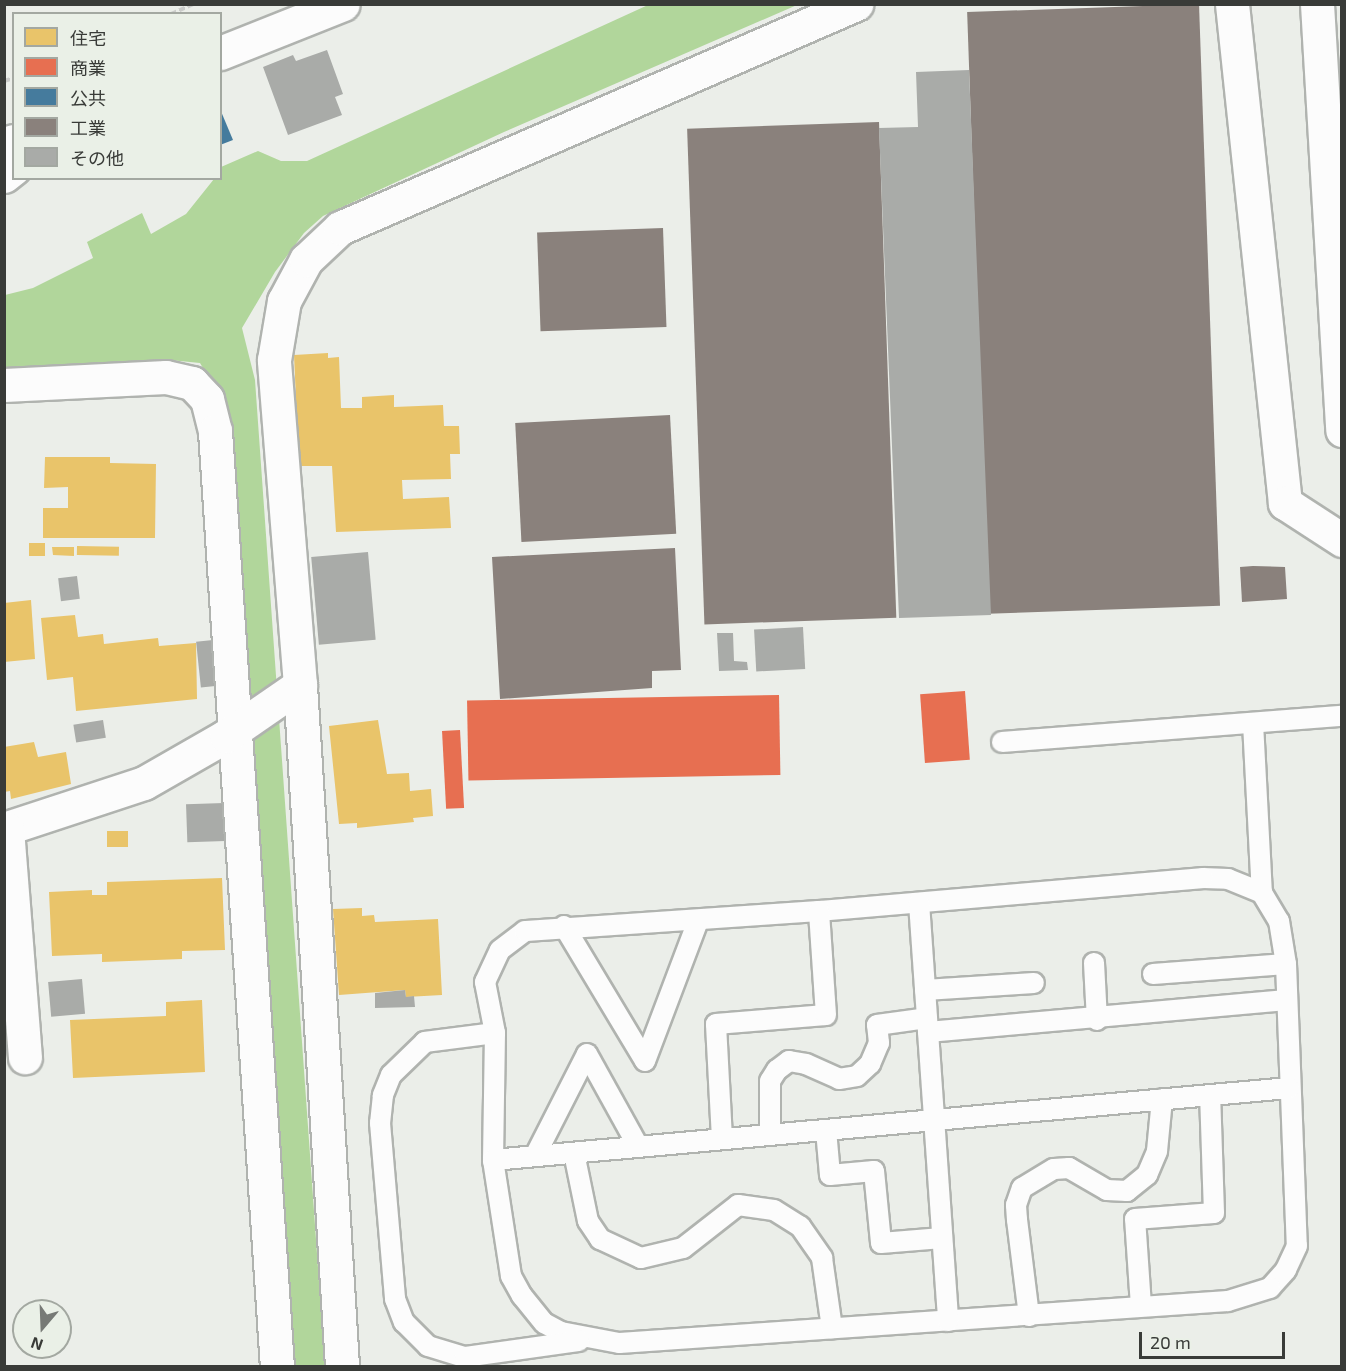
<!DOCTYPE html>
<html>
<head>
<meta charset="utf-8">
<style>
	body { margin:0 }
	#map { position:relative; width:1346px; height:1371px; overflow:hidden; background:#ebeee9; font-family:"Exo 2","Noto Sans JP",sans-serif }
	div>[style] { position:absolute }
	.water>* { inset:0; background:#b1d69b }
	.homes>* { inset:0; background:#e9c46a; transform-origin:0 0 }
	.shops>* { inset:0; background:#e76f51; transform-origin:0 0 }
	.public>* { inset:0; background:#457b9d }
	.industry>* { inset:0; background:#8a817c; transform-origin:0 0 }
	.building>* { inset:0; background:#a9aba8; transform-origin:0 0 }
	.path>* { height:4px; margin-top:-2px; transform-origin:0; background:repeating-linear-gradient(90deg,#cbccca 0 6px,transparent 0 9px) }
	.roads { filter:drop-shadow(2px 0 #b0b3af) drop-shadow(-2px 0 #b0b3af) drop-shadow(0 2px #b0b3af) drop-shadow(0 -2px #b0b3af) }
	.service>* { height:20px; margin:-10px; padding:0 10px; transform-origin:10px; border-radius:10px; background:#fcfcfc }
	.minor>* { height:33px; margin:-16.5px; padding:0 16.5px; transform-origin:16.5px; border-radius:16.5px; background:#fcfcfc }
	.primary>* { height:33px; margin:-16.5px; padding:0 16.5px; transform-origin:16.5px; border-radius:16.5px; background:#fcfcfc }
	span { translate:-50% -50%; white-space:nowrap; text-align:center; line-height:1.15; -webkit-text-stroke:6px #eaf0e7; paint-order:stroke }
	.frame { position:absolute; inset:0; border:6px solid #393b38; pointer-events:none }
	.legend { position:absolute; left:12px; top:12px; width:210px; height:168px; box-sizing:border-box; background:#eaf0e7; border:2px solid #a3a8a1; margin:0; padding:8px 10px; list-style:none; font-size:18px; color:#393b38 }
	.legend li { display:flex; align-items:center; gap:12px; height:30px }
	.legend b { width:30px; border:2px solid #a3a8a1 }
	.north { position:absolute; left:12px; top:1299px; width:60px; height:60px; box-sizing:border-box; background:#eaf0e7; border:2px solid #a3a8a1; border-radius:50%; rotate:199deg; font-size:16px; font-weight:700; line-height:24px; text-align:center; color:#393b38 }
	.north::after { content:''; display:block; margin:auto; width:21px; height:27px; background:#777a76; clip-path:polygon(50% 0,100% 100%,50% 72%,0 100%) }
	.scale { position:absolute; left:1139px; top:1332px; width:146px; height:27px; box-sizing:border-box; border:3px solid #393b38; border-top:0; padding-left:8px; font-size:18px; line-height:21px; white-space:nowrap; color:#393b38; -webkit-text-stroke:4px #eaf0e7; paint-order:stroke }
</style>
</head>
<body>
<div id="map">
	<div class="water">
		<i style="clip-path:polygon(648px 5px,797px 5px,504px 132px,323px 216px,304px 233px,275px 272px,242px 328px,255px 380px,325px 1366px,284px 1366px,218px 393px,200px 363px,170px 360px,5px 374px,5px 295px,33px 288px,93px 258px,87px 242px,142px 213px,151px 234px,186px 214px,214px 179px,220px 178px,221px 167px,258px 151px,281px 161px,307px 161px)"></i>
	</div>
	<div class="homes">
		<i style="clip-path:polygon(328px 353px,328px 358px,339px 357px,341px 408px,362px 408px,362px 397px,394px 395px,394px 407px,443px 405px,444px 426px,459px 426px,460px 454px,450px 454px,451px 479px,402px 480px,403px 499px,449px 497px,451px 528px,336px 532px,332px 466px,299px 466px,294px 355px)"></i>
		<i style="clip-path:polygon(45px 457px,110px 457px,110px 463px,156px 464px,155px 538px,43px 538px,43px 508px,68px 508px,68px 487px,44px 488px)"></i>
		<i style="left:29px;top:543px;width:16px;height:13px"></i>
		<i style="left:77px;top:546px;width:42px;height:9px;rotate:1deg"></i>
		<i style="clip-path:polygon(52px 547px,74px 547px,74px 556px,53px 555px)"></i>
		<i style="clip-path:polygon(31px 600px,35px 659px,4px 662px,4px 603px)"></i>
		<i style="clip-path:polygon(75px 615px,78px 637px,103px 634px,104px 644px,158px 638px,159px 646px,196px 643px,197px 699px,76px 711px,73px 677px,47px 680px,41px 618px)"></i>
		<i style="clip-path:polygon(378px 720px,387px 774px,409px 773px,410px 791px,431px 789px,433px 816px,413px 818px,414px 822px,357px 828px,357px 823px,339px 824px,329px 726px)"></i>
		<i style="clip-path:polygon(34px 742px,38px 757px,66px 752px,71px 784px,11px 799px,10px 791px,4px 792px,4px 747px)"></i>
		<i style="left:107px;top:831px;width:21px;height:16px"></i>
		<i style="clip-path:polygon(222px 878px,225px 950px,182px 951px,182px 959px,102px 962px,102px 954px,52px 956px,49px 892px,92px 890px,92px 895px,107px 895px,107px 882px)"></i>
		<i style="clip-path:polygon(362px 908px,362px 916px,374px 915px,375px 922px,438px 919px,442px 995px,406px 997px,405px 990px,339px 995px,333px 909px)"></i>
		<i style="clip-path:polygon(202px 1000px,205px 1072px,73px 1078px,70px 1020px,166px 1016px,166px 1002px)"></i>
	</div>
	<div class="shops">
		<i style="left:965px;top:691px;width:69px;height:45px;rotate:86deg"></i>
		<i style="left:779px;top:695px;width:80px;height:312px;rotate:89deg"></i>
		<i style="left:460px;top:730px;width:78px;height:18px;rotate:87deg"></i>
	</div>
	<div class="public">
		<i style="clip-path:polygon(220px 109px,233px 140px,220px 145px)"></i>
	</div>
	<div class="industry">
		<i style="left:1199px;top:4px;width:602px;height:232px;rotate:88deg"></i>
		<i style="left:879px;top:122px;width:496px;height:192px;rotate:88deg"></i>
		<i style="left:663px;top:228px;width:99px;height:126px;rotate:88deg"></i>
		<i style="left:670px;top:415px;width:119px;height:155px;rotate:87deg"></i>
		<i style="clip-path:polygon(675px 548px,681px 670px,652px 671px,652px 688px,500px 699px,492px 557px)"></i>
		<i style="clip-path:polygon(1253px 566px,1285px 567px,1287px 599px,1242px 602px,1240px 567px)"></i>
	</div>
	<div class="building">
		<i style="clip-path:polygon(327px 50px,343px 94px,335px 97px,342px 115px,288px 135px,263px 67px,293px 55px,296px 61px)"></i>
		<i style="clip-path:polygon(969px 70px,991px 615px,899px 618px,879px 128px,918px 127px,916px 72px)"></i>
		<i style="left:368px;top:552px;width:88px;height:57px;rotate:85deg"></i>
		<i style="left:77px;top:576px;width:23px;height:19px;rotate:83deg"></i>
		<i style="left:803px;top:627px;width:42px;height:49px;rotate:87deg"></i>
		<i style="clip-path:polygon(717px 633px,733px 633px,734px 661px,747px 662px,748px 670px,719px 671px)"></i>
		<i style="left:213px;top:640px;width:46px;height:17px;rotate:84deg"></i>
		<i style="left:103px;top:720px;width:18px;height:30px;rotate:81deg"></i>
		<i style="left:224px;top:803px;width:38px;height:38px;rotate:88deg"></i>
		<i style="left:82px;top:979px;width:35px;height:34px;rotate:85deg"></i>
		<i style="clip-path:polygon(405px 990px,406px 997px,414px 996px,415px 1007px,375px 1008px,375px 993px)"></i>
	</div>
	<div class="path">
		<i style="left:171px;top:14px;width:24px;rotate:-24deg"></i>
		<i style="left:4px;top:81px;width:10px;rotate:-17deg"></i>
	</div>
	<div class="roads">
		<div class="service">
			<i style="left:1253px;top:723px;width:170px;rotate:87deg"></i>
			<i style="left:1002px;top:742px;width:341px;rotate:-4.4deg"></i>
			<i style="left:1203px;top:878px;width:25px;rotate:2deg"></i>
			<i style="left:1228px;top:879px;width:37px;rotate:22deg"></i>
			<i style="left:1262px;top:893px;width:33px;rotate:59deg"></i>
			<i style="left:1279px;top:921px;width:44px;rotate:80.8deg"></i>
			<i style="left:1286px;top:964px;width:282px;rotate:87.8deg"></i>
			<i style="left:1297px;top:1246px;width:26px;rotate:115deg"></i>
			<i style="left:1286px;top:1270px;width:24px;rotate:132deg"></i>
			<i style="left:1270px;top:1288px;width:44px;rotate:162.8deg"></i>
			<i style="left:1228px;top:1301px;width:610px;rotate:176.05deg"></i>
			<i style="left:619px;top:1343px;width:59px;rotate:-169.3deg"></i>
			<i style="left:561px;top:1332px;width:19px;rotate:-152deg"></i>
			<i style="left:544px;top:1323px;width:35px;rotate:-129deg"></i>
			<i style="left:522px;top:1296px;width:23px;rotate:-119deg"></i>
			<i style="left:511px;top:1276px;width:117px;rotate:-98.8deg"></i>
			<i style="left:493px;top:1160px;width:127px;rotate:-89.1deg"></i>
			<i style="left:495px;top:1033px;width:52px;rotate:-101.1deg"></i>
			<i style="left:485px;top:982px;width:35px;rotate:-65deg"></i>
			<i style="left:500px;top:950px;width:31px;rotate:-37deg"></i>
			<i style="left:525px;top:931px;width:295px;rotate:-3.9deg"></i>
			<i style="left:819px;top:911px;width:385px;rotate:-4.9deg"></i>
			<i style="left:919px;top:903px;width:419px;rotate:86deg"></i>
			<i style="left:564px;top:926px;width:157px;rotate:59deg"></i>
			<i style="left:645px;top:1061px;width:150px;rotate:-69.3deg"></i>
			<i style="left:1094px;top:963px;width:57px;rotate:87deg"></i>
			<i style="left:1153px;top:974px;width:133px;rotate:-4.3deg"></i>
			<i style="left:925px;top:990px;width:109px;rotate:-3.7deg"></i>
			<i style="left:928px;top:1032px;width:360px;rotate:-5.1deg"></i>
			<i style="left:495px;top:1033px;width:71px;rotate:172.7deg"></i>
			<i style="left:425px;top:1042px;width:47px;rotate:135.9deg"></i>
			<i style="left:391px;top:1075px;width:22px;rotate:112deg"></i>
			<i style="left:383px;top:1095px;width:28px;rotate:96deg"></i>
			<i style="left:380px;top:1123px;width:177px;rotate:85.1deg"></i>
			<i style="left:395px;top:1299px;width:25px;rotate:69deg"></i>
			<i style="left:404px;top:1322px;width:34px;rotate:45deg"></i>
			<i style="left:428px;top:1346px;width:39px;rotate:17deg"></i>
			<i style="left:465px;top:1357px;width:115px;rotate:-8deg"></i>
			<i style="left:826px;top:1130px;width:45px;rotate:84.9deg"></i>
			<i style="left:830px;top:1175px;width:44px;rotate:-5.2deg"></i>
			<i style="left:874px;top:1171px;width:72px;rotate:84.4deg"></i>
			<i style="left:881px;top:1243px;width:61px;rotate:-4.7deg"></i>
			<i style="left:770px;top:1135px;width:54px;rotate:-90deg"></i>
			<i style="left:770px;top:1081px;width:13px;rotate:-58deg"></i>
			<i style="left:777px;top:1070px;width:15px;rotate:-37deg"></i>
			<i style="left:789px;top:1061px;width:17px;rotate:10deg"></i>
			<i style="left:806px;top:1064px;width:36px;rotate:24deg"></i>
			<i style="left:839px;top:1079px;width:18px;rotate:-9deg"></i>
			<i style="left:857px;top:1076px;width:18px;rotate:-43deg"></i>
			<i style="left:870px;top:1064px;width:23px;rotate:-67deg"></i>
			<i style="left:879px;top:1043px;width:18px;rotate:-96deg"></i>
			<i style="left:877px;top:1025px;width:50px;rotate:-8deg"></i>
			<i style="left:722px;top:1139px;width:115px;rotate:-93deg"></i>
			<i style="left:716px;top:1024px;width:110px;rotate:-4.7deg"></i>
			<i style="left:826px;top:1015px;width:104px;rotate:-93.9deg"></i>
			<i style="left:574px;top:1153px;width:69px;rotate:78.4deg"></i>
			<i style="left:588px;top:1221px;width:22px;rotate:56deg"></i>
			<i style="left:600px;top:1239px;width:45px;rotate:24.9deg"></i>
			<i style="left:641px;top:1258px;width:43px;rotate:-13.4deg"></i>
			<i style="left:683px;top:1248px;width:70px;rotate:-38deg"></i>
			<i style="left:738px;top:1205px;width:36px;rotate:8deg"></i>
			<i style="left:774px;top:1210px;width:31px;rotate:32deg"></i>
			<i style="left:800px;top:1226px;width:39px;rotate:55deg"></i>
			<i style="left:822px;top:1258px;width:71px;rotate:81.9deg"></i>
			<i style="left:535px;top:1156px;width:114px;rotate:-63deg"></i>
			<i style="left:587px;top:1054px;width:105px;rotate:61deg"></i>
			<i style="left:493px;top:1160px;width:799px;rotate:-5.17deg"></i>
			<i style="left:1141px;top:1306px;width:87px;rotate:-93.9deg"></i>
			<i style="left:1135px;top:1219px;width:79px;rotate:-4.3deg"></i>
			<i style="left:1214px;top:1213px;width:118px;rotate:-91.9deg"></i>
			<i style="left:1029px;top:1316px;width:97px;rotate:-97.1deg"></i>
			<i style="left:1017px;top:1220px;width:15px;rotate:-94deg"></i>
			<i style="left:1016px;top:1205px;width:18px;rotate:-71deg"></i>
			<i style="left:1022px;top:1188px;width:37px;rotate:-31deg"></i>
			<i style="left:1054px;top:1169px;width:15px;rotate:-4deg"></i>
			<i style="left:1069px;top:1168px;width:44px;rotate:30.1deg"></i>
			<i style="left:1107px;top:1190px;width:20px;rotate:3deg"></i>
			<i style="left:1127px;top:1191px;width:26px;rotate:-39deg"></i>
			<i style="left:1147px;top:1175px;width:26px;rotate:-67deg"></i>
			<i style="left:1157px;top:1151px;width:52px;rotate:-84.5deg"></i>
		</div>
		<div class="minor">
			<i style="left:1232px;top:4px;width:502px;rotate:83.94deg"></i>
			<i style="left:1285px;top:503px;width:68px;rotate:33deg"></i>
			<i style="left:220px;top:53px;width:132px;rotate:-21.7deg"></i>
			<i style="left:4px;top:144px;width:10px;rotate:-17deg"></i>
			<i style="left:4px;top:176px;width:13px;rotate:-39deg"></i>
			<i style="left:4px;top:385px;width:162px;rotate:-2.8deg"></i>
			<i style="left:166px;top:377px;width:27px;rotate:13deg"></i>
			<i style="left:192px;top:383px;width:22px;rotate:47deg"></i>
			<i style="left:207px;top:399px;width:33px;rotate:76deg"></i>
			<i style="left:215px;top:431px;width:937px;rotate:86.21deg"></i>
			<i style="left:4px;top:829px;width:147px;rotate:-18.2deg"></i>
			<i style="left:144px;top:783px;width:95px;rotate:-29.8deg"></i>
			<i style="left:226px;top:736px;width:90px;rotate:-34.6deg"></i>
			<i style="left:7px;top:829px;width:229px;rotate:85.5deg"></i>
			<i style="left:342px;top:1366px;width:682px;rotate:-93.53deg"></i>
			<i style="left:300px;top:685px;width:326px;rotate:-94.6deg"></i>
			<i style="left:274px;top:360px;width:60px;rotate:-80.4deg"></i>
			<i style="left:284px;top:301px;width:47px;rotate:-61.8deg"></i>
			<i style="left:306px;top:260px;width:47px;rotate:-43.3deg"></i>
			<i style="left:340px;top:228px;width:563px;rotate:-23.47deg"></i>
		</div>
		<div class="primary">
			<i style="left:1317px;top:4px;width:427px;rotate:86.6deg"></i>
		</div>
	</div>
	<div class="frame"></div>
	<ul class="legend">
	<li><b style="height:16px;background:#e9c46a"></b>住宅</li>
	<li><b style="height:16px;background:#e76f51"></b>商業</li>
	<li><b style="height:16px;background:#457b9d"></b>公共</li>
	<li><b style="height:16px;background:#8a817c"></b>工業</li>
	<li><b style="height:16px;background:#a9aba8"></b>その他</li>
	</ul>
	<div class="north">N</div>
	<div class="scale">20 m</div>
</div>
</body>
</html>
